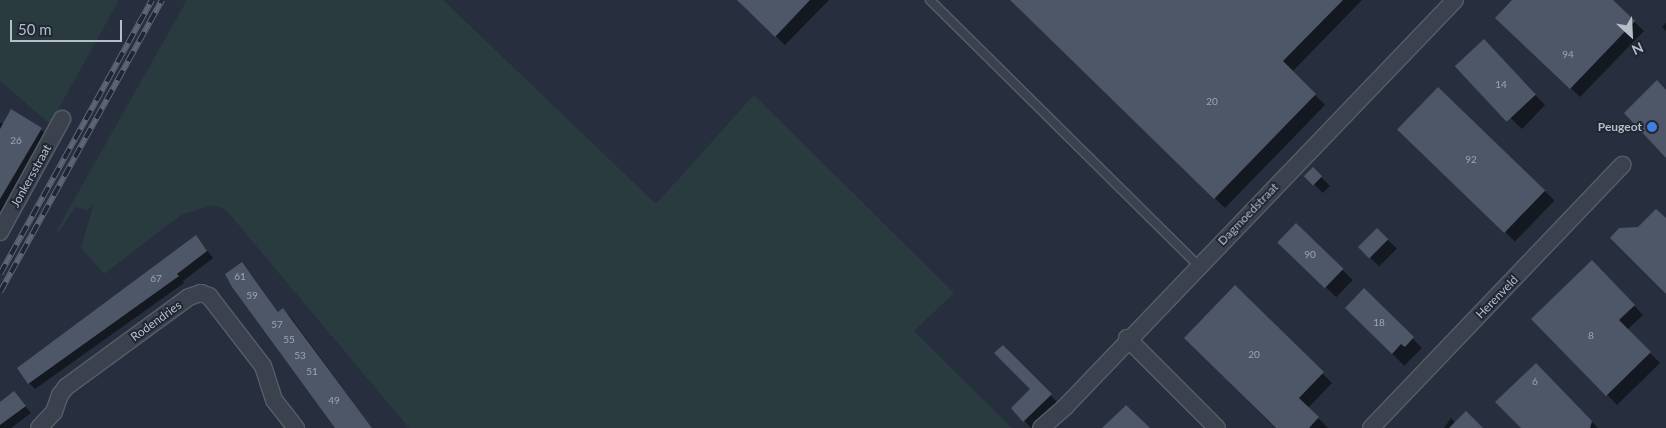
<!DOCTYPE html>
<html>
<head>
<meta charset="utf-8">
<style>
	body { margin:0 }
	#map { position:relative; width:1666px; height:428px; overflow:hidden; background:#272f3e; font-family:Lato,sans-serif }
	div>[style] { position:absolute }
	.green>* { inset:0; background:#293b3f }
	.shadow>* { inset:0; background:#0007; transform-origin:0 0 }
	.building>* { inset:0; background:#4e5767; transform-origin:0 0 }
	.roads { filter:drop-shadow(1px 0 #565d69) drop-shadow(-1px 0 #565d69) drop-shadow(0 1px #565d69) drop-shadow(0 -1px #565d69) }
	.lane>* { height:8px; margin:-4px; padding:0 4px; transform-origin:4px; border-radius:4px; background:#3b424e }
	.street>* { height:16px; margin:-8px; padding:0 8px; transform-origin:8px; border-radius:8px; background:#3b424e }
	.rail>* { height:5.5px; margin-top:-2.75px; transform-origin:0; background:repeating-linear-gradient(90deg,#202733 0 11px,#5e6574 0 22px); box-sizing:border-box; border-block:1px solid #5e6574 }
	.dots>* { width:14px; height:14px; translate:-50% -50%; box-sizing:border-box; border:2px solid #202733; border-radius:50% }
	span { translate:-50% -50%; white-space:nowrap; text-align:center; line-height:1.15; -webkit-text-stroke:4px #202733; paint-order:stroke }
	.number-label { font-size:10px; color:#9da4b0 }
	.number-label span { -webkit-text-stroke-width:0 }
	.poi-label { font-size:12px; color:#b7bdc9; font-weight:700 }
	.right { translate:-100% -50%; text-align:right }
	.street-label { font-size:12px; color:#b7bdc9 }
	.north { position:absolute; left:1606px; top:10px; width:50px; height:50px; -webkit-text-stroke:4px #202733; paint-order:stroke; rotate:155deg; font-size:14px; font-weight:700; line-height:20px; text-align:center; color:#b7bdc9 }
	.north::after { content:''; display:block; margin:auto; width:18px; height:22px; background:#b7bdc9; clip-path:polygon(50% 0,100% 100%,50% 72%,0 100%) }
	.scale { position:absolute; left:10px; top:20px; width:112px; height:22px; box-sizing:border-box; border:2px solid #b7bdc9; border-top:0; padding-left:6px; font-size:15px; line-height:18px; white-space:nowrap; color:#b7bdc9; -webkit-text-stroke:4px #202733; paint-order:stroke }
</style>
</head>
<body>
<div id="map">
	<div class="green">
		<i style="clip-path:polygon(0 0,119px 0,50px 124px,0 81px)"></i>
		<i style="clip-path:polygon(187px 0,443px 0,656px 204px,754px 95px,954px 293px,914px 331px,1012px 428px,409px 428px,226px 210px,213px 205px,181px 215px,104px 274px,81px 248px,93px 206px,87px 210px,75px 207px,59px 232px,57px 230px)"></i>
	</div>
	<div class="shadow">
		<i style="clip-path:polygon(739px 0,829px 0,785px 45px)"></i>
		<i style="clip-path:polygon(1011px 0,1362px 0,1292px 72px,1325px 105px,1225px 208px)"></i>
		<i style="clip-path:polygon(1514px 0,1612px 0,1644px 31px,1580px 97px,1507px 27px)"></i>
		<i style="clip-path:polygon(1666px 23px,1666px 31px,1662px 27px)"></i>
		<i style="clip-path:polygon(1493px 51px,1545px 105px,1522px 129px,1458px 68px)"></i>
		<i style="left:1438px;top:88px;width:162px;height:57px;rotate:44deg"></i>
		<i style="clip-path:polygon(0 123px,41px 129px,47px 136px,0 218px)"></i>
		<i style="left:1313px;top:169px;width:24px;height:10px;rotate:45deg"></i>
		<i style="left:1296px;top:225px;width:79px;height:24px;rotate:44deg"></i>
		<i style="left:1377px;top:229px;width:28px;height:25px;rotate:45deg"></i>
		<i style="clip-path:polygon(196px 237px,213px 258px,183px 281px,184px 283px,35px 389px,29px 383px)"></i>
		<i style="clip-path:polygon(1592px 261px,1643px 315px,1627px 330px,1660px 363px,1617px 405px,1532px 319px)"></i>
		<i style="clip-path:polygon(248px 270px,279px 313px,283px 309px,290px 316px,372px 428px,338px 428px)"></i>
		<i style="clip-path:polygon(1235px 287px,1332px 383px,1308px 408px,1328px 428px,1275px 428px,1186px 338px)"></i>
		<i style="left:1364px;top:290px;width:82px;height:25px;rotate:45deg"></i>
		<i style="clip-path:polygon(1003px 347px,1057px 402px,1031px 428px,1013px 408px,1032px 389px)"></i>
		<i style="clip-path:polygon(1536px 364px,1598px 428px,1523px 428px)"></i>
		<i style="clip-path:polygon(14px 393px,31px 413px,11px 428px,0 428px,0 403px)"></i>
		<i style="clip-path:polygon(1451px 418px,1456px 423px,1482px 428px,1444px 428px)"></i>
	</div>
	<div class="building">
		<i style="clip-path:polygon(737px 0,810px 0,775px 37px)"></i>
		<i style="clip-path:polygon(1010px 0,1343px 0,1283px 61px,1316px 94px,1214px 199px)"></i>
		<i style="clip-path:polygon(1512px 0,1613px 0,1635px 21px,1570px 89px,1495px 18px)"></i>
		<i style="left:1484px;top:39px;width:76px;height:40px;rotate:47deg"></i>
		<i style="clip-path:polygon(1657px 80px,1666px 90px,1666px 158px,1624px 113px)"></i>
		<i style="left:1438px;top:87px;width:149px;height:59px;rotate:44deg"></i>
		<i style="clip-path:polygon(11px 109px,42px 128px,0 199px,0 129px)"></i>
		<i style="left:1313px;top:167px;width:13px;height:13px;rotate:45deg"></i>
		<i style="clip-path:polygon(1656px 209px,1666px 218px,1666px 294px,1610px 238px,1619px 228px,1638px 227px)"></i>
		<i style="left:1296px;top:223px;width:66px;height:27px;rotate:44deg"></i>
		<i style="left:1377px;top:228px;width:16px;height:27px;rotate:45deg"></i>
		<i style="clip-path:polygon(196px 235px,207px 251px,177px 274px,179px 276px,28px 384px,17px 368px)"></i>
		<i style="clip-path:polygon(1592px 260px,1635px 305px,1619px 320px,1651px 352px,1606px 396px,1531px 319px)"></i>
		<i style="clip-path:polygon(242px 262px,278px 312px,283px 308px,372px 428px,335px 428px,232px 287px,225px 274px)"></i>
		<i style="clip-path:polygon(1235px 285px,1324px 372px,1299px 398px,1319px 417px,1309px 428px,1276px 428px,1184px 338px)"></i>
		<i style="clip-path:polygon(1364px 288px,1414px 337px,1405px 347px,1401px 344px,1392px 354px,1345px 308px)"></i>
		<i style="clip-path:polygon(1003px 345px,1052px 394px,1023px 422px,1011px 408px,1030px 389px,994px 353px)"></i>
		<i style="clip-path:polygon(1536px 363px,1592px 421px,1590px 428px,1521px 428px,1495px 402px)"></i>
		<i style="clip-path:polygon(14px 391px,26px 406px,0 425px,0 402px)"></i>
		<i style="clip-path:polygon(1126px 405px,1150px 428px,1102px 428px,1121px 410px)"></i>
		<i style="clip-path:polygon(1466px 411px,1483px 428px,1449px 428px)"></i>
	</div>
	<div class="roads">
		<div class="lane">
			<i style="left:930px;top:0;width:377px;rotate:44.7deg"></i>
		</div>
		<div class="street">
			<i style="left:0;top:232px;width:129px;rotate:-61.2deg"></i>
			<i style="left:1127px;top:338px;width:127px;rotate:45deg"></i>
			<i style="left:39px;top:428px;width:22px;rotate:-47deg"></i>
			<i style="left:54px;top:412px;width:18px;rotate:-71deg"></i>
			<i style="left:60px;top:395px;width:10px;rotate:-53deg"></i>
			<i style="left:66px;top:387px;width:152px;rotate:-36.2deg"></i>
			<i style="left:189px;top:297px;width:13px;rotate:-18deg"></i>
			<i style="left:201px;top:293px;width:9px;rotate:21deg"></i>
			<i style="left:209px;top:296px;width:88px;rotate:52.4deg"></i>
			<i style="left:263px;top:366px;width:36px;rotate:72deg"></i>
			<i style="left:274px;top:400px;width:36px;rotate:52deg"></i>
			<i style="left:1041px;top:428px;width:33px;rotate:-41deg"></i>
			<i style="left:1066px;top:406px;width:562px;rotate:-46.23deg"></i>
			<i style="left:1371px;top:428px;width:364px;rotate:-46.3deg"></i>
		</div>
	</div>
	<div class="rail">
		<i style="left:0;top:274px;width:313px;rotate:-61deg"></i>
		<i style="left:0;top:292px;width:334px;rotate:-61deg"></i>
	</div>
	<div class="dots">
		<i style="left:1652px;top:127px;background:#3f7fe0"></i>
	</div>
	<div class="number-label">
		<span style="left:1568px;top:55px">94</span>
		<span style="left:1501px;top:85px">14</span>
		<span style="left:1212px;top:102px">20</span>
		<span style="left:16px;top:141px">26</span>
		<span style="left:1471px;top:160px">92</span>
		<span style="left:1310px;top:255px">90</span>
		<span style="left:240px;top:277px">61</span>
		<span style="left:156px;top:279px">67</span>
		<span style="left:252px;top:296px">59</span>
		<span style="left:1379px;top:323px">18</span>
		<span style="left:277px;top:325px">57</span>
		<span style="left:1591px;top:336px">8</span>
		<span style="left:289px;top:340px">55</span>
		<span style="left:1254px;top:355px">20</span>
		<span style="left:300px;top:356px">53</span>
		<span style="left:312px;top:372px">51</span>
		<span style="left:1535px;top:382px">6</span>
		<span style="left:334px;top:401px">49</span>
	</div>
	<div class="poi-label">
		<span class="right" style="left:1642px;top:127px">Peugeot</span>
	</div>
	<div class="street-label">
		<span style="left:31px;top:176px;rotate:-61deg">Jonkersstraat</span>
		<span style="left:1248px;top:214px;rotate:-46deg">Dagmoedstraat</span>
		<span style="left:1497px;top:297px;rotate:-46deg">Herenveld</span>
		<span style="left:156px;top:321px;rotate:-36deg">Rodendries</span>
	</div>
	<div class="north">N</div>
	<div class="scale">50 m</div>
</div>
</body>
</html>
